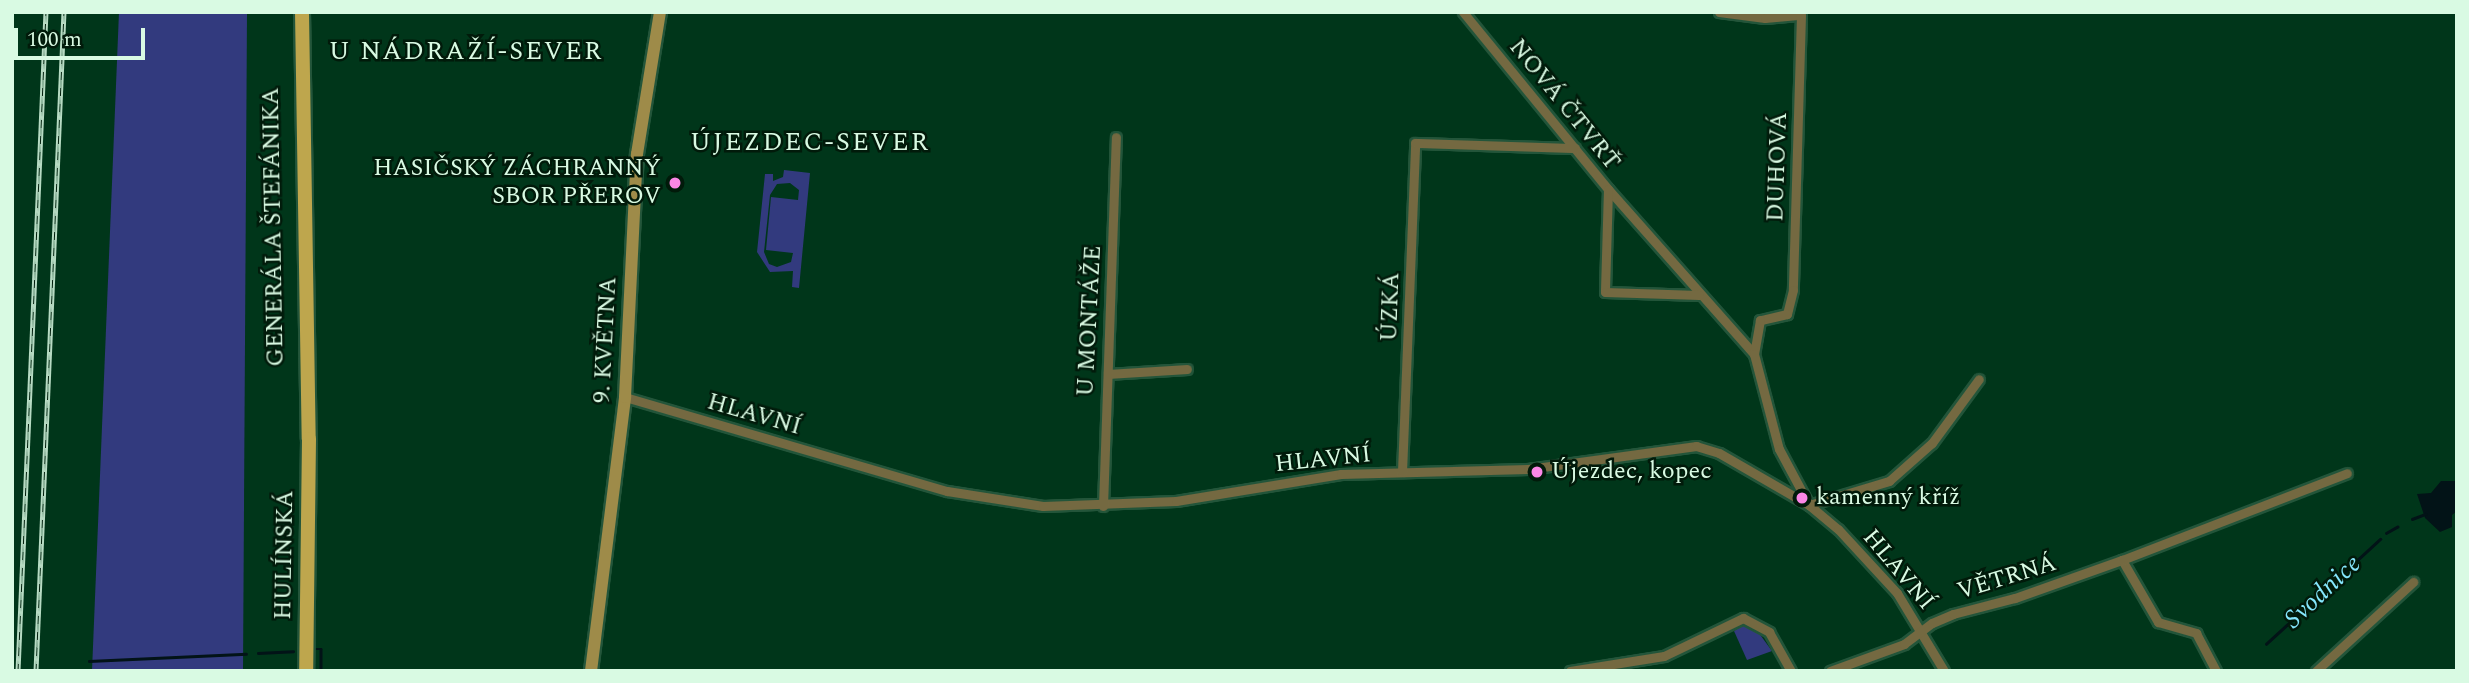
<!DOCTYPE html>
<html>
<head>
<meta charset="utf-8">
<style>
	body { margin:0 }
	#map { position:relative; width:2469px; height:683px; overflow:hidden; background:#00361a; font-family:Spectral,serif }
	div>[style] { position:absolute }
	.green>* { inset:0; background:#323a7e }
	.water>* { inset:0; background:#021317 }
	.stream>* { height:2.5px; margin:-1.25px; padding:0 1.25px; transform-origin:1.25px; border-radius:1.25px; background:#021317 }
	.roads { filter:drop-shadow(2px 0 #23553a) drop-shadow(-2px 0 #23553a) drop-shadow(0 2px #23553a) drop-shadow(0 -2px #23553a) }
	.street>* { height:9px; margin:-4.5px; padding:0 4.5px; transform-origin:4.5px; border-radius:4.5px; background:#746941 }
	.secondary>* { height:12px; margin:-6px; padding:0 6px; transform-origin:6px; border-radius:6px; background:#9e8b49 }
	.primary>* { height:14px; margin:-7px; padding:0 7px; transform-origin:7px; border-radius:7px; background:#bea64d }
	.rail>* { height:5px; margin-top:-2.5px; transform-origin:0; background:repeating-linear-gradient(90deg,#011a0a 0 8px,#b7dbc3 0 16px); box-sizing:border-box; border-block:2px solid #b7dbc3 }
	.dots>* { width:19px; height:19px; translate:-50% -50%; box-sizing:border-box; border:4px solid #011a0a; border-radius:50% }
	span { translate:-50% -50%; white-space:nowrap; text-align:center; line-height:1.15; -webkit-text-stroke:5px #011a0a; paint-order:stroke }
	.street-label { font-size:24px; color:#d9fae3 }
	.poi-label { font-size:24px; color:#d9fae3 }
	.right { translate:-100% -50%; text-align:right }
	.left { translate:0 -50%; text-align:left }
	.neighbourhood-label { font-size:26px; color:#d9fae3; letter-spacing:2px }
	.water-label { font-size:26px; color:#85e7fd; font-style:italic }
	.frame { position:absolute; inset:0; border:14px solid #d9fae3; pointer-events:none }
	.scale { position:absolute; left:14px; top:28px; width:131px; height:32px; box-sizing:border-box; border:4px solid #d9fae3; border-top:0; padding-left:9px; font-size:21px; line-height:24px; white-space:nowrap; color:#d9fae3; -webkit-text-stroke:5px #011a0a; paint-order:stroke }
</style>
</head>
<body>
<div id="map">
	<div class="green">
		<i style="clip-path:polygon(119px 12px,247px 12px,243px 671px,92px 671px)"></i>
		<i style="clip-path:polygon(evenodd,784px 170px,810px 173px,799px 288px,792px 287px,793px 271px,770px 272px,757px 252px,765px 174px,773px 174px,773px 181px,783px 177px,784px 170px,790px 183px,799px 190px,798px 200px,771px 197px,766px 250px,793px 253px,791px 262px,777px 267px,769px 264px,764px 252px,770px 195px,777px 184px,790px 183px)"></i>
		<i style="clip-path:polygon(1743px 625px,1753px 625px,1772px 651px,1747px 660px,1734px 631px)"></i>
	</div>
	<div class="water">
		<i style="clip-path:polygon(2441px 481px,2457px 481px,2457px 511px,2452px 515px,2452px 527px,2440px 532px,2425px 518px,2417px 494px,2431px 493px)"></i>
	</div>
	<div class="stream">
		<i style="left:2412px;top:519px;width:14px;rotate:-21deg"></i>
		<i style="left:2386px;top:533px;width:13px;rotate:-29deg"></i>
		<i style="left:2266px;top:644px;width:155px;rotate:-42.6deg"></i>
		<i style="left:312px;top:649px;width:9px"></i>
		<i style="left:321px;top:649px;width:22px;rotate:90deg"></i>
		<i style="left:258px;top:653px;width:35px;rotate:-3deg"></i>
		<i style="left:89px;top:661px;width:157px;rotate:-2.6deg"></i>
	</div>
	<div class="roads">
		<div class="street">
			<i style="left:1463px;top:12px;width:229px;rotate:50.7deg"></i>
			<i style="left:1608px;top:189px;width:220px;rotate:48.5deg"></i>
			<i style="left:1719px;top:12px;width:46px;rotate:7.4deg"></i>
			<i style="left:1765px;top:18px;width:36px;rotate:-5deg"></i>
			<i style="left:1801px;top:15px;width:275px;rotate:91.7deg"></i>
			<i style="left:1793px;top:290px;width:25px;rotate:104deg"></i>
			<i style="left:1787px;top:314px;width:28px;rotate:167deg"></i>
			<i style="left:1760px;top:320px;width:35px;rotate:100deg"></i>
			<i style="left:1754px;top:354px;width:98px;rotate:75.3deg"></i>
			<i style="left:1779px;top:449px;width:64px;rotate:61.8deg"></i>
			<i style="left:1809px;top:505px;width:84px;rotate:-16.7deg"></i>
			<i style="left:1889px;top:481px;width:57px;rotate:-41.5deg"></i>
			<i style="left:1932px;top:443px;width:79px;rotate:-53.7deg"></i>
			<i style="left:1608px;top:189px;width:103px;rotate:91.7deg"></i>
			<i style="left:1605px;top:292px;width:94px;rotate:1.8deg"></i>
			<i style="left:1108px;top:374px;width:79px;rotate:-3.6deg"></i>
			<i style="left:625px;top:397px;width:335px;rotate:16.3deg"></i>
			<i style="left:947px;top:491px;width:97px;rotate:8.9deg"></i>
			<i style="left:1043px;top:506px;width:133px;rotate:-2.2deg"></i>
			<i style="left:1176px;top:501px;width:167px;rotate:-9.3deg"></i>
			<i style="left:1341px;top:474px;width:187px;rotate:-1.5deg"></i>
			<i style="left:1528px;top:469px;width:170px;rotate:-7.8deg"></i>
			<i style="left:1696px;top:446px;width:24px;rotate:17deg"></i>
			<i style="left:1719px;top:453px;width:104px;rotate:30deg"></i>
			<i style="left:1809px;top:505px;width:38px;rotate:40deg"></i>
			<i style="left:1838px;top:529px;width:87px;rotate:47.3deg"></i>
			<i style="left:1897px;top:593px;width:91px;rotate:58.9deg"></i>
			<i style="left:1402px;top:472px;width:329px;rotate:-87.7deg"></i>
			<i style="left:1415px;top:143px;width:160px;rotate:1.8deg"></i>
			<i style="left:1103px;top:506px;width:369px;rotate:-88deg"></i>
			<i style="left:2122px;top:560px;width:72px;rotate:59.9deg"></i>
			<i style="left:2158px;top:622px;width:40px;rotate:16deg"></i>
			<i style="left:2196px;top:633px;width:43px;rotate:62.2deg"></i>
			<i style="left:1570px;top:671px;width:95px;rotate:-9.1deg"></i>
			<i style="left:1664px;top:656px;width:88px;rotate:-25.7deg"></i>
			<i style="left:1743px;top:618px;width:30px;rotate:28deg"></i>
			<i style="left:1769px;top:632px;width:45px;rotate:60.6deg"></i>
			<i style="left:1830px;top:671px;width:79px;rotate:-20deg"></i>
			<i style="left:1904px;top:644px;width:35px;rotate:-37deg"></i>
			<i style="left:1932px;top:623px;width:23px;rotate:-23deg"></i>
			<i style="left:1953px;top:614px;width:64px;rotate:-14.5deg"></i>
			<i style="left:2015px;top:598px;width:114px;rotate:-19.6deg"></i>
			<i style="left:2122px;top:560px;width:241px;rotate:-21.1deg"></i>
			<i style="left:2316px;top:671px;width:132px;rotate:-42.5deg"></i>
		</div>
		<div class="secondary">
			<i style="left:591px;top:671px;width:276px;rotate:-82.9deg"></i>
			<i style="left:625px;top:397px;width:243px;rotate:-87.2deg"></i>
			<i style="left:637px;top:154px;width:144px;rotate:-80.8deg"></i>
		</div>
		<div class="primary">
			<i style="left:302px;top:12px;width:427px;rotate:89.1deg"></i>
			<i style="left:309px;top:439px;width:232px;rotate:90.7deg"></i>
		</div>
	</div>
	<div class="rail">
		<i style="left:18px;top:671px;width:660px;rotate:-87.57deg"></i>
		<i style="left:36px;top:671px;width:660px;rotate:-87.57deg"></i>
	</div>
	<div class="dots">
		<i style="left:675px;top:183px;background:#fb87e6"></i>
		<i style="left:1537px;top:472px;background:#fb87e6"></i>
		<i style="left:1802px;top:498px;background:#fb87e6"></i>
	</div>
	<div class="street-label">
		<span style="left:1564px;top:105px;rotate:51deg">NOVÁ ČTVRŤ</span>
		<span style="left:1778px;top:167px;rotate:-88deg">DUHOVÁ</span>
		<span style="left:274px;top:227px;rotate:-91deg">GENERÁLA ŠTEFÁNIKA</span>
		<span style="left:1391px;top:307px;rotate:-88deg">ÚZKÁ</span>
		<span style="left:1090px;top:321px;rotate:-87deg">U MONTÁŽE</span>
		<span style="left:606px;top:340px;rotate:-87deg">9. KVĚTNA</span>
		<span style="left:754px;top:415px;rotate:16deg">HLAVNÍ</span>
		<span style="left:1323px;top:460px;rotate:-6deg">HLAVNÍ</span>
		<span style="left:285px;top:555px;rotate:-89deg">HULÍNSKÁ</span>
		<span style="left:1898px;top:570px;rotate:50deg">HLAVNÍ</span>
		<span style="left:2007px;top:578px;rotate:-17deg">VĚTRNÁ</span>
	</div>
	<div class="poi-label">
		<span class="right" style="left:661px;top:183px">HASIČSKÝ ZÁCHRANNÝ<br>SBOR PŘEROV</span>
		<span class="left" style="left:1551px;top:472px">Újezdec, kopec</span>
		<span class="left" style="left:1816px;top:498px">kamenný kříž</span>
	</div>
	<div class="neighbourhood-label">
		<span style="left:466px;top:52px">U NÁDRAŽÍ-SEVER</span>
		<span style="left:810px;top:143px">ÚJEZDEC-SEVER</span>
	</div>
	<div class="water-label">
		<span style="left:2323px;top:592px;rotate:-43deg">Svodnice</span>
	</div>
	<div class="frame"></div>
	<div class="scale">100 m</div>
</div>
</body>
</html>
